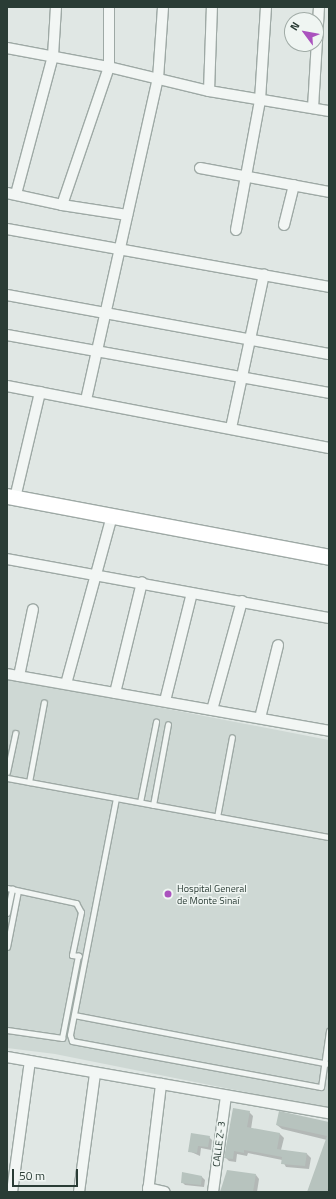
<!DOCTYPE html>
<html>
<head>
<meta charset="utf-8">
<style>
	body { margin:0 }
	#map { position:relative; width:336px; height:1199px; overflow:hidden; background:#e0e7e4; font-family:"Titillium Web",sans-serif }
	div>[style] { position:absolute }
	.built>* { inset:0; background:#ced8d4 }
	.shadow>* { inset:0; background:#0003 }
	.building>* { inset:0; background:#b7c3be }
	.roads { filter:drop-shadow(1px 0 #9ea9a5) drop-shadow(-1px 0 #9ea9a5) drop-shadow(0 1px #9ea9a5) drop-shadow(0 -1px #9ea9a5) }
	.lane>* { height:5px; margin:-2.5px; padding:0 2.5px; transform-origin:2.5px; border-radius:2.5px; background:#f2f6f4 }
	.street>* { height:10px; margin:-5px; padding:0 5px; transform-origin:5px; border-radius:5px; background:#f2f6f4 }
	.secondary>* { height:15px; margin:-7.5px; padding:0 7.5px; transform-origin:7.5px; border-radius:7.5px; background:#fff }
	.dots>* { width:11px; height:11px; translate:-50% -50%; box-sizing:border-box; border:2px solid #eff5f2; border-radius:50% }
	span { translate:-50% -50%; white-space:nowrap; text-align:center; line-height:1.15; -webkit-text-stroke:3px #eff5f2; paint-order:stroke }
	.poi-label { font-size:10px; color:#2a3c35 }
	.left { translate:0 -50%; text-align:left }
	.street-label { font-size:10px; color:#2a3c35 }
	.frame { position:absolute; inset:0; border:8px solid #2a3c35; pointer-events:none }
	.north { position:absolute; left:284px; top:12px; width:40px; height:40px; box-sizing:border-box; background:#eff5f2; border:1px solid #a0aba6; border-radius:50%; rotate:302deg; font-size:11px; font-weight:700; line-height:16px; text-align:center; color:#2a3c35 }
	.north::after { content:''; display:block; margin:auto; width:14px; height:18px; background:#aa52be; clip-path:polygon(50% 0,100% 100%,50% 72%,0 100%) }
	.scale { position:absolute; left:12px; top:1169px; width:66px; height:18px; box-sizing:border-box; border:2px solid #2a3c35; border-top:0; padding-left:5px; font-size:12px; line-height:14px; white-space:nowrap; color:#2a3c35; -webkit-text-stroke:3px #eff5f2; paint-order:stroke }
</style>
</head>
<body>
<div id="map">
	<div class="built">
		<i style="clip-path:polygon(7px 678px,329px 740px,329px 1109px,55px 1054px,7px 1048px)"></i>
	</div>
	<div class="shadow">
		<i style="clip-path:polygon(249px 1112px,253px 1116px,251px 1129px,280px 1134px,284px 1138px,281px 1150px,307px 1154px,311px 1158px,309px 1169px,286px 1167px,282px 1160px,248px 1153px,247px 1156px,237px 1154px,236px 1162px,229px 1161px,225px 1157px)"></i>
		<i style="clip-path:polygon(329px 1124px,329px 1192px,308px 1192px,327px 1140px,282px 1129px,277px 1125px)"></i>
		<i style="clip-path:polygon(209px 1137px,212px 1140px,211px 1150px,201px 1148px,200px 1156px,189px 1151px)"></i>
		<i style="clip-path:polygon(183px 1173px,202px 1177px,205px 1180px,204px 1187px,185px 1185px,182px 1182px)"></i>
		<i style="clip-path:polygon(256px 1175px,259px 1179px,257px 1192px,221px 1192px)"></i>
	</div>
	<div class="building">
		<i style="clip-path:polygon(233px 1108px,250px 1111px,247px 1127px,280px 1133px,277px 1149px,307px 1153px,305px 1166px,281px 1164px,282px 1157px,244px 1150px,244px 1153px,234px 1151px,233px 1159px,224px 1158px)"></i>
		<i style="clip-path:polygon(279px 1111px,329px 1122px,329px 1184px,327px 1192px,307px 1192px,327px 1136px,276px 1125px)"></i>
		<i style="clip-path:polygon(191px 1133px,210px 1136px,208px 1147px,198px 1146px,197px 1153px,188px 1152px)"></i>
		<i style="clip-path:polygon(227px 1170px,256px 1174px,253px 1192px,220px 1192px)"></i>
		<i style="clip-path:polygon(182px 1172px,202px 1176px,201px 1185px,181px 1183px)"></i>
	</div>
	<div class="roads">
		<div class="lane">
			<i style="left:7px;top:772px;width:40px;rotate:-78deg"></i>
			<i style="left:7px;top:778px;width:327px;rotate:10.4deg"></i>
			<i style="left:29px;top:782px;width:81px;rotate:-79.4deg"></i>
			<i style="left:116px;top:798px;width:241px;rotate:101deg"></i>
			<i style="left:70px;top:1035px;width:6px;rotate:72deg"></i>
			<i style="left:72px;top:1041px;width:253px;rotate:10.5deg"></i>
			<i style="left:321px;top:1087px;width:57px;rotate:-81.9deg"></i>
			<i style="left:140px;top:802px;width:82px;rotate:-78.7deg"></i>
			<i style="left:153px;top:805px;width:82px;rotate:-79.5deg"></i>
			<i style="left:217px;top:817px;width:81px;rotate:-79.4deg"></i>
			<i style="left:7px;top:888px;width:71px;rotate:12.3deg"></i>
			<i style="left:76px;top:903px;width:10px;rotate:61deg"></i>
			<i style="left:81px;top:912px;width:44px;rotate:101.8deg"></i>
			<i style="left:72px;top:955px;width:7px;rotate:8deg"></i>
			<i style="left:7px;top:913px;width:25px;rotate:-78deg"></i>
			<i style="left:7px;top:947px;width:57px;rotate:-78.9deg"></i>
			<i style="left:74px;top:1015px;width:260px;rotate:10.9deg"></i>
			<i style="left:7px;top:1030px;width:56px;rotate:8.3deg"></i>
			<i style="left:62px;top:1038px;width:84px;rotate:-79deg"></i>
		</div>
		<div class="street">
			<i style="left:7px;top:48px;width:104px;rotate:10.6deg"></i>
			<i style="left:109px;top:67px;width:103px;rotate:13.5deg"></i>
			<i style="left:209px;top:91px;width:122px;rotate:9.5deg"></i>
			<i style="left:209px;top:91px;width:84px;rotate:-88deg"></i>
			<i style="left:313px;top:108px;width:101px;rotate:-86.6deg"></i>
			<i style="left:200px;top:168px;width:131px;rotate:10.5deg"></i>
			<i style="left:7px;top:193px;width:56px;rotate:12.3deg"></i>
			<i style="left:62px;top:205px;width:66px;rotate:8.7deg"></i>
			<i style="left:16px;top:194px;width:143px;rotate:-75deg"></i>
			<i style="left:53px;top:56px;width:49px;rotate:-86.5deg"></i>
			<i style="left:62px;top:205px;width:146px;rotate:-71.2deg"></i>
			<i style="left:109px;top:67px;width:60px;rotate:-90deg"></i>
			<i style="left:284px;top:225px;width:41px;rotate:-76deg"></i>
			<i style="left:7px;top:229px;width:327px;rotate:10.2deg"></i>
			<i style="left:236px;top:230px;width:132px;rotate:-79.5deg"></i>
			<i style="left:260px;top:100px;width:93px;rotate:-86.3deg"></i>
			<i style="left:7px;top:295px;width:327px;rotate:10.4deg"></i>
			<i style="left:7px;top:335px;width:327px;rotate:10.2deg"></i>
			<i style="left:7px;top:386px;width:328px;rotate:10.9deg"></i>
			<i style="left:86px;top:400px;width:329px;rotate:-77.4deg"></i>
			<i style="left:158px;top:79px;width:72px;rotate:-86deg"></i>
			<i style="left:231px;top:428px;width:157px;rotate:-77.9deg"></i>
			<i style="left:15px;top:498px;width:109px;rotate:-76.7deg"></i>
			<i style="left:7px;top:559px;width:327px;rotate:10.4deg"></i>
			<i style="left:7px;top:674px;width:327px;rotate:10deg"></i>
			<i style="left:19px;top:676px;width:68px;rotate:-78.2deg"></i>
			<i style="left:66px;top:684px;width:174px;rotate:-74.7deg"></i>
			<i style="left:115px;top:693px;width:114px;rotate:-76.3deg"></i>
			<i style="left:165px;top:701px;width:111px;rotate:-76deg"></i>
			<i style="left:212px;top:710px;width:113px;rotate:-74.6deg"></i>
			<i style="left:260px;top:718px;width:75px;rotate:-76.1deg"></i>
			<i style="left:7px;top:1057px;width:327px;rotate:9.9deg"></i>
			<i style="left:148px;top:1188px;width:17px;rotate:13deg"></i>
			<i style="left:12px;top:1192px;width:132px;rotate:-82.2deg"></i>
			<i style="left:79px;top:1192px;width:120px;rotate:-82.3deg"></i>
			<i style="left:148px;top:1192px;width:109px;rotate:-83.1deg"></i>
			<i style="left:213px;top:1192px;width:97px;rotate:-82.3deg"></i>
		</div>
		<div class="secondary">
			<i style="left:7px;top:496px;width:328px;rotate:10.7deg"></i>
		</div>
	</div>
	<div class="dots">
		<i style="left:168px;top:894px;background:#aa52be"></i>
	</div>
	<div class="poi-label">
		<span class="left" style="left:177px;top:894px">Hospital General<br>de Monte Sinaí</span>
	</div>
	<div class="street-label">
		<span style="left:219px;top:1144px;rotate:-83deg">CALLE Z- 3</span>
	</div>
	<div class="frame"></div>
	<div class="north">N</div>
	<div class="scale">50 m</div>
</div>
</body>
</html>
